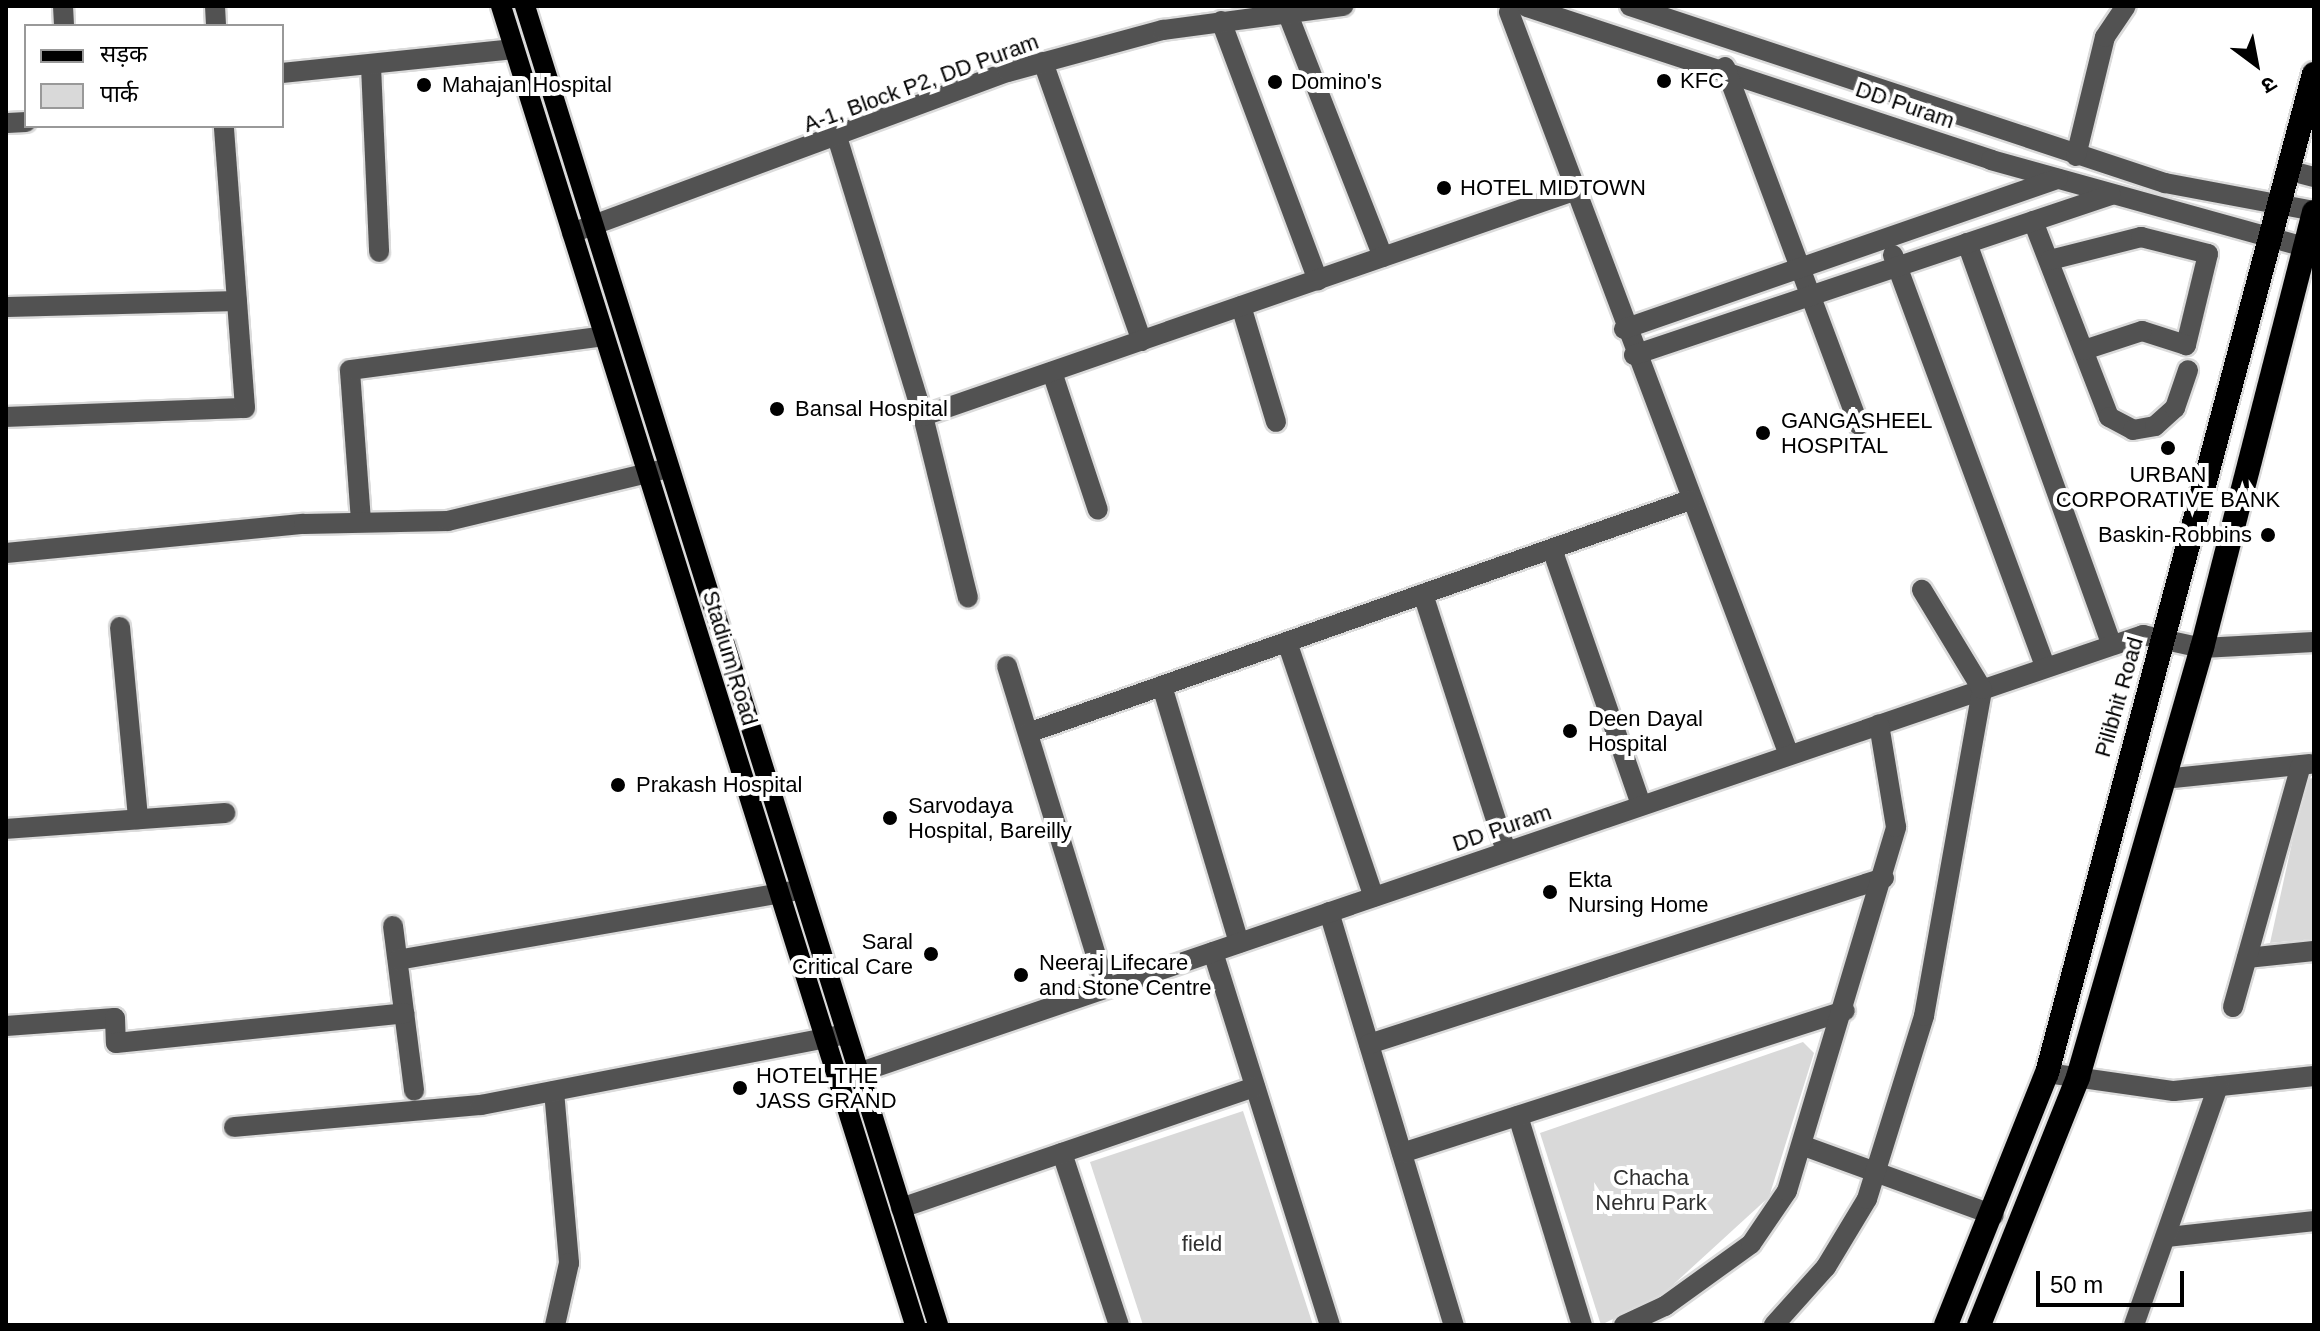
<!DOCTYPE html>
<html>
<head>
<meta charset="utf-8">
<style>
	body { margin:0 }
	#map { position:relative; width:2320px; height:1331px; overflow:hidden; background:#fff; font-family:Arial,"Noto Sans Devanagari",sans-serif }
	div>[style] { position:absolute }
	.green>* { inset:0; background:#d9d9d9 }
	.roads { filter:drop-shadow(2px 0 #dbdbdb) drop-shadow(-2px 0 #dbdbdb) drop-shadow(0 2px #dbdbdb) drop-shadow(0 -2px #dbdbdb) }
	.minor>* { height:20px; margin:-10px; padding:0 10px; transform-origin:10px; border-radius:10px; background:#525252 }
	.major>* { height:20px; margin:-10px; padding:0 10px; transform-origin:10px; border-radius:10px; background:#000 }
	.highway>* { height:24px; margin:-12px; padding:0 12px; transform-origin:12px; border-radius:12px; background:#000 }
	.dots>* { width:22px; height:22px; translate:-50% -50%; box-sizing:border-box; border:4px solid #fff; border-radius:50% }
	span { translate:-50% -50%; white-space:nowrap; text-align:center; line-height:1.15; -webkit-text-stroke:8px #fff; paint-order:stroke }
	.poi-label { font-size:22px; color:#000 }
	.left { translate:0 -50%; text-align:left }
	.right { translate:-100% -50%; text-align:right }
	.street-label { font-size:22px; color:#000 }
	.park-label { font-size:22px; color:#303030 }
	.frame { position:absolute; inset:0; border:8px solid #000; pointer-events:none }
	.legend { position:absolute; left:24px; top:24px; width:260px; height:104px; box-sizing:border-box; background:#fff; border:2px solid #999; margin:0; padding:10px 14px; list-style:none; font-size:24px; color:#000 }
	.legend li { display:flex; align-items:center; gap:16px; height:40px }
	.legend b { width:40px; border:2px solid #999 }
	.north { position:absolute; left:2216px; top:24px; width:80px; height:80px; -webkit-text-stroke:6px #fff; paint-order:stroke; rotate:148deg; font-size:22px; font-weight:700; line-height:32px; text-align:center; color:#000 }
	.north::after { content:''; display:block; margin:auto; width:28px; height:36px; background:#000; clip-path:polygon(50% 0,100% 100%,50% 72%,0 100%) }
	.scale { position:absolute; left:2036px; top:1271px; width:148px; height:36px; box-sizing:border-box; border:4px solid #000; border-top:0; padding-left:10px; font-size:24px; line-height:28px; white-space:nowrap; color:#000; -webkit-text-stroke:6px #fff; paint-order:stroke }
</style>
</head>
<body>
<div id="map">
	<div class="green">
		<i style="clip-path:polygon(2314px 778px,2314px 939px,2270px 943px,2306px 779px)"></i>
		<i style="clip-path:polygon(1803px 1042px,1814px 1053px,1769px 1197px,1663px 1294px,1601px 1325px,1540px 1133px)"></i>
		<i style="clip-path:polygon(1243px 1111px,1313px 1325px,1143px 1325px,1090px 1162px)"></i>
	</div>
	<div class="roads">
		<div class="minor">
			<i style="left:63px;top:6px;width:20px;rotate:87deg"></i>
			<i style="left:215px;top:6px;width:20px;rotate:87deg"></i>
			<i style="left:1630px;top:6px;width:564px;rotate:18.31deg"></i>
			<i style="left:2165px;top:183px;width:152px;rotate:10.6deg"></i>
			<i style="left:1527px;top:7px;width:489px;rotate:18.2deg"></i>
			<i style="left:1991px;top:160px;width:326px;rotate:15.5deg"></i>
			<i style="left:1287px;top:12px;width:263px;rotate:68.6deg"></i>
			<i style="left:1509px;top:12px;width:794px;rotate:69.35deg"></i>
			<i style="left:1221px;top:21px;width:277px;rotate:69.5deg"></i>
			<i style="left:1043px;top:62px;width:296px;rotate:70.5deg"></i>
			<i style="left:371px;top:66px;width:186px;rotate:87.5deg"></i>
			<i style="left:1725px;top:67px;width:382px;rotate:69.5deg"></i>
			<i style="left:282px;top:73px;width:233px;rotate:-5.9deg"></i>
			<i style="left:6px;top:123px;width:20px;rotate:-3deg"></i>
			<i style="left:838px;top:140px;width:289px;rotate:72.9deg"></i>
			<i style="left:923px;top:416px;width:187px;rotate:76.1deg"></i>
			<i style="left:2076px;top:156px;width:122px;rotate:-76.3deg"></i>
			<i style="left:2105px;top:37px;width:37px;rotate:-56deg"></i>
			<i style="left:2291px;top:171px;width:24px;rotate:15deg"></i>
			<i style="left:2033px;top:221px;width:210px;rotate:68.8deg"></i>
			<i style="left:2109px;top:417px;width:27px;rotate:28deg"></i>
			<i style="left:2133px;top:430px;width:22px;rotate:-10deg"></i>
			<i style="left:2155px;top:426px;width:27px;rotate:-42deg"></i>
			<i style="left:2175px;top:408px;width:40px;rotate:-71.1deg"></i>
			<i style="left:572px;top:233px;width:465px;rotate:-20.3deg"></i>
			<i style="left:1008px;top:72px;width:161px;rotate:-15.2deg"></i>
			<i style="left:1163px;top:30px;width:182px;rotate:-7.6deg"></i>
			<i style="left:1967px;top:243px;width:427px;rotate:70.2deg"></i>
			<i style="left:1893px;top:255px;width:439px;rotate:69.7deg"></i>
			<i style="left:2050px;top:260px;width:94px;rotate:-14.2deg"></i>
			<i style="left:2141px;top:237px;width:69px;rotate:14.2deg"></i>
			<i style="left:2208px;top:254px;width:94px;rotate:103.6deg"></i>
			<i style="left:2186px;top:345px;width:46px;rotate:-162.3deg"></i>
			<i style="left:2142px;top:331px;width:61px;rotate:161.9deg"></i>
			<i style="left:1241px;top:306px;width:121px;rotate:73.2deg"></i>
			<i style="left:6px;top:307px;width:231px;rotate:-1.5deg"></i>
			<i style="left:1624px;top:329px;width:459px;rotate:-19.1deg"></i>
			<i style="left:1634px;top:355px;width:503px;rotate:-18.54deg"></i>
			<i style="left:1052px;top:372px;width:145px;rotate:71.6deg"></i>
			<i style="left:923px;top:416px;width:686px;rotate:-19.07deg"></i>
			<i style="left:6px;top:417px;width:239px;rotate:-2.2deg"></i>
			<i style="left:245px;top:408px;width:283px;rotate:-94.3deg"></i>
			<i style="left:361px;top:521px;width:151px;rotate:-94.2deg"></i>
			<i style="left:350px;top:370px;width:256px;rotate:-7.6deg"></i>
			<i style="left:1552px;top:549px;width:271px;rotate:70.8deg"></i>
			<i style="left:6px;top:553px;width:299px;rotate:-5.6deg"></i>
			<i style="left:304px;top:524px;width:144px;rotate:-1.2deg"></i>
			<i style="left:448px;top:521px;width:223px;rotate:-13.5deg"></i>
			<i style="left:1423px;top:594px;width:270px;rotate:72.1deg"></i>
			<i style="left:120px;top:627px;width:193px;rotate:84.6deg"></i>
			<i style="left:1287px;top:642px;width:269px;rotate:71.2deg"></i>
			<i style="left:1007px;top:666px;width:337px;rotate:72.9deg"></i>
			<i style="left:1162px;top:686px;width:268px;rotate:73.3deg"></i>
			<i style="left:1028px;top:733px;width:702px;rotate:-19.39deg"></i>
			<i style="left:2164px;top:779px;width:147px;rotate:-5.9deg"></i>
			<i style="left:6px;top:829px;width:220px;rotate:-4.2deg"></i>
			<i style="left:1329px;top:912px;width:432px;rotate:73.2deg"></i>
			<i style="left:393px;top:926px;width:166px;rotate:82.7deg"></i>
			<i style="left:1213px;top:952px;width:391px;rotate:72.6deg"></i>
			<i style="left:2247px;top:958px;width:67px;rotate:-6deg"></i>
			<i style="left:398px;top:960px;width:409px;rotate:-9.9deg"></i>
			<i style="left:2233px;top:1007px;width:251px;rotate:-74.3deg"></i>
			<i style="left:6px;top:1026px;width:109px;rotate:-4.2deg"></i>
			<i style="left:115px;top:1018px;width:25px;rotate:88deg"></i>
			<i style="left:116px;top:1043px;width:290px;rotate:-5.9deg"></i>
			<i style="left:1369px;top:1044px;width:541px;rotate:-17.87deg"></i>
			<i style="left:858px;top:1073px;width:1358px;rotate:-18.82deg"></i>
			<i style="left:2143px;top:635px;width:60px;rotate:12.4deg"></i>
			<i style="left:2202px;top:648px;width:112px;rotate:-3.1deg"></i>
			<i style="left:2047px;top:1073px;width:128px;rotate:8.1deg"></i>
			<i style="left:2174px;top:1091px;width:141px;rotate:-6.1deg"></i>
			<i style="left:554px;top:1091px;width:173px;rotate:85deg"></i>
			<i style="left:569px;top:1263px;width:64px;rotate:102.7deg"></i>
			<i style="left:1518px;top:1116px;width:219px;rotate:73deg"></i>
			<i style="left:234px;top:1127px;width:248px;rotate:-5.1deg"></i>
			<i style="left:481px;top:1105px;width:367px;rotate:-11deg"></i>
			<i style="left:1804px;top:1146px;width:202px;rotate:20deg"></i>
			<i style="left:1062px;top:1153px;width:181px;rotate:71.7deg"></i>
			<i style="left:1402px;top:1153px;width:465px;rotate:-17.8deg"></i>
			<i style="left:901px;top:1208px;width:374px;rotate:-18.9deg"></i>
			<i style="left:2167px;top:1237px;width:148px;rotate:-6.2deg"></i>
			<i style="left:1624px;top:1325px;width:45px;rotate:-24.9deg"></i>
			<i style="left:1665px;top:1306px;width:106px;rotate:-35.8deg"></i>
			<i style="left:1751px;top:1244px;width:64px;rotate:-55.8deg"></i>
			<i style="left:1787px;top:1191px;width:380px;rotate:-73.3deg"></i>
			<i style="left:1896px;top:827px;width:104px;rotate:-99.4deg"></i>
			<i style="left:1774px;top:1325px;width:78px;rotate:-48.1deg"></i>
			<i style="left:1826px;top:1267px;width:79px;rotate:-58.9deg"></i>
			<i style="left:1867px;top:1199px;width:192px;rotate:-72.7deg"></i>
			<i style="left:1924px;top:1016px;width:332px;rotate:-79.9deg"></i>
			<i style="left:1982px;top:689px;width:116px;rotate:-121.2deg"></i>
			<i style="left:2134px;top:1325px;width:253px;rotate:-70.6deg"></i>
		</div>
		<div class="major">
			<i style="left:501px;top:6px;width:1382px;rotate:72.57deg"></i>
			<i style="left:525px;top:6px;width:1382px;rotate:72.61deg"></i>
		</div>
		<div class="highway">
			<i style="left:1946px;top:1325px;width:271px;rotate:-68.2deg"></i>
			<i style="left:2047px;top:1073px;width:1034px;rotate:-75.04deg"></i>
			<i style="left:1979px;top:1325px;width:267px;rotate:-68.2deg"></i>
			<i style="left:2078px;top:1077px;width:447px;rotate:-73.9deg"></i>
			<i style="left:2202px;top:648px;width:450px;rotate:-75.6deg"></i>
		</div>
	</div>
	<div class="dots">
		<i style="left:1664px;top:81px;background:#000"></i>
		<i style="left:1275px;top:82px;background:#000"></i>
		<i style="left:424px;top:85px;background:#000"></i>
		<i style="left:1444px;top:188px;background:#000"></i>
		<i style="left:777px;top:409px;background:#000"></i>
		<i style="left:1763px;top:433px;background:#000"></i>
		<i style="left:2168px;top:448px;background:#000"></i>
		<i style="left:2268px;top:535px;background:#000"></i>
		<i style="left:1570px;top:731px;background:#000"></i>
		<i style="left:618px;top:785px;background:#000"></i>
		<i style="left:890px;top:818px;background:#000"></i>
		<i style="left:1550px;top:892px;background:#000"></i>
		<i style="left:931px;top:954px;background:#000"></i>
		<i style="left:1021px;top:975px;background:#000"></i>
		<i style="left:740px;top:1088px;background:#000"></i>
	</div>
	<div class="poi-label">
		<span class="left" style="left:1680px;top:81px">KFC</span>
		<span class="left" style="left:1291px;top:82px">Domino's</span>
		<span class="left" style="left:442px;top:85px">Mahajan Hospital</span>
		<span class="left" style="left:1460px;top:188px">HOTEL MIDTOWN</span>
		<span class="left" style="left:795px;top:409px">Bansal Hospital</span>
		<span class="left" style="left:1781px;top:433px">GANGASHEEL<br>HOSPITAL</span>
		<span style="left:2168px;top:487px">URBAN<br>CORPORATIVE BANK</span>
		<span class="right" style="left:2252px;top:535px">Baskin-Robbins</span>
		<span class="left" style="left:1588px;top:731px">Deen Dayal<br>Hospital</span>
		<span class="left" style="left:636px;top:785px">Prakash Hospital</span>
		<span class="left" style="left:908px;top:818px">Sarvodaya<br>Hospital, Bareilly</span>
		<span class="left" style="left:1568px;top:892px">Ekta<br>Nursing Home</span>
		<span class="right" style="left:913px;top:954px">Saral<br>Critical Care</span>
		<span class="left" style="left:1039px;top:975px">Neeraj Lifecare<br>and Stone Centre</span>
		<span class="left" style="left:756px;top:1088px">HOTEL THE<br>JASS GRAND</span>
	</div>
	<div class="street-label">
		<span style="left:921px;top:83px;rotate:-20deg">A-1, Block P2, DD Puram</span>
		<span style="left:1905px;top:105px;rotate:19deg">DD Puram</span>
		<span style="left:730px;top:658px;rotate:73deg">Stadium Road</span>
		<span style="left:2119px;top:697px;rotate:-74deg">Pilibhit Road</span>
		<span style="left:1502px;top:828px;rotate:-19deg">DD Puram</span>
	</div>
	<div class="park-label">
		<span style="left:1651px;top:1190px">Chacha<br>Nehru Park</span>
		<span style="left:1202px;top:1244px">field</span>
	</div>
	<div class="frame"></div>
	<ul class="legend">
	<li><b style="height:10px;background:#000"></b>सड़क</li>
	<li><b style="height:22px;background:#d9d9d9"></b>पार्क</li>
	</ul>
	<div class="north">उ</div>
	<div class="scale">50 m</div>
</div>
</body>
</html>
